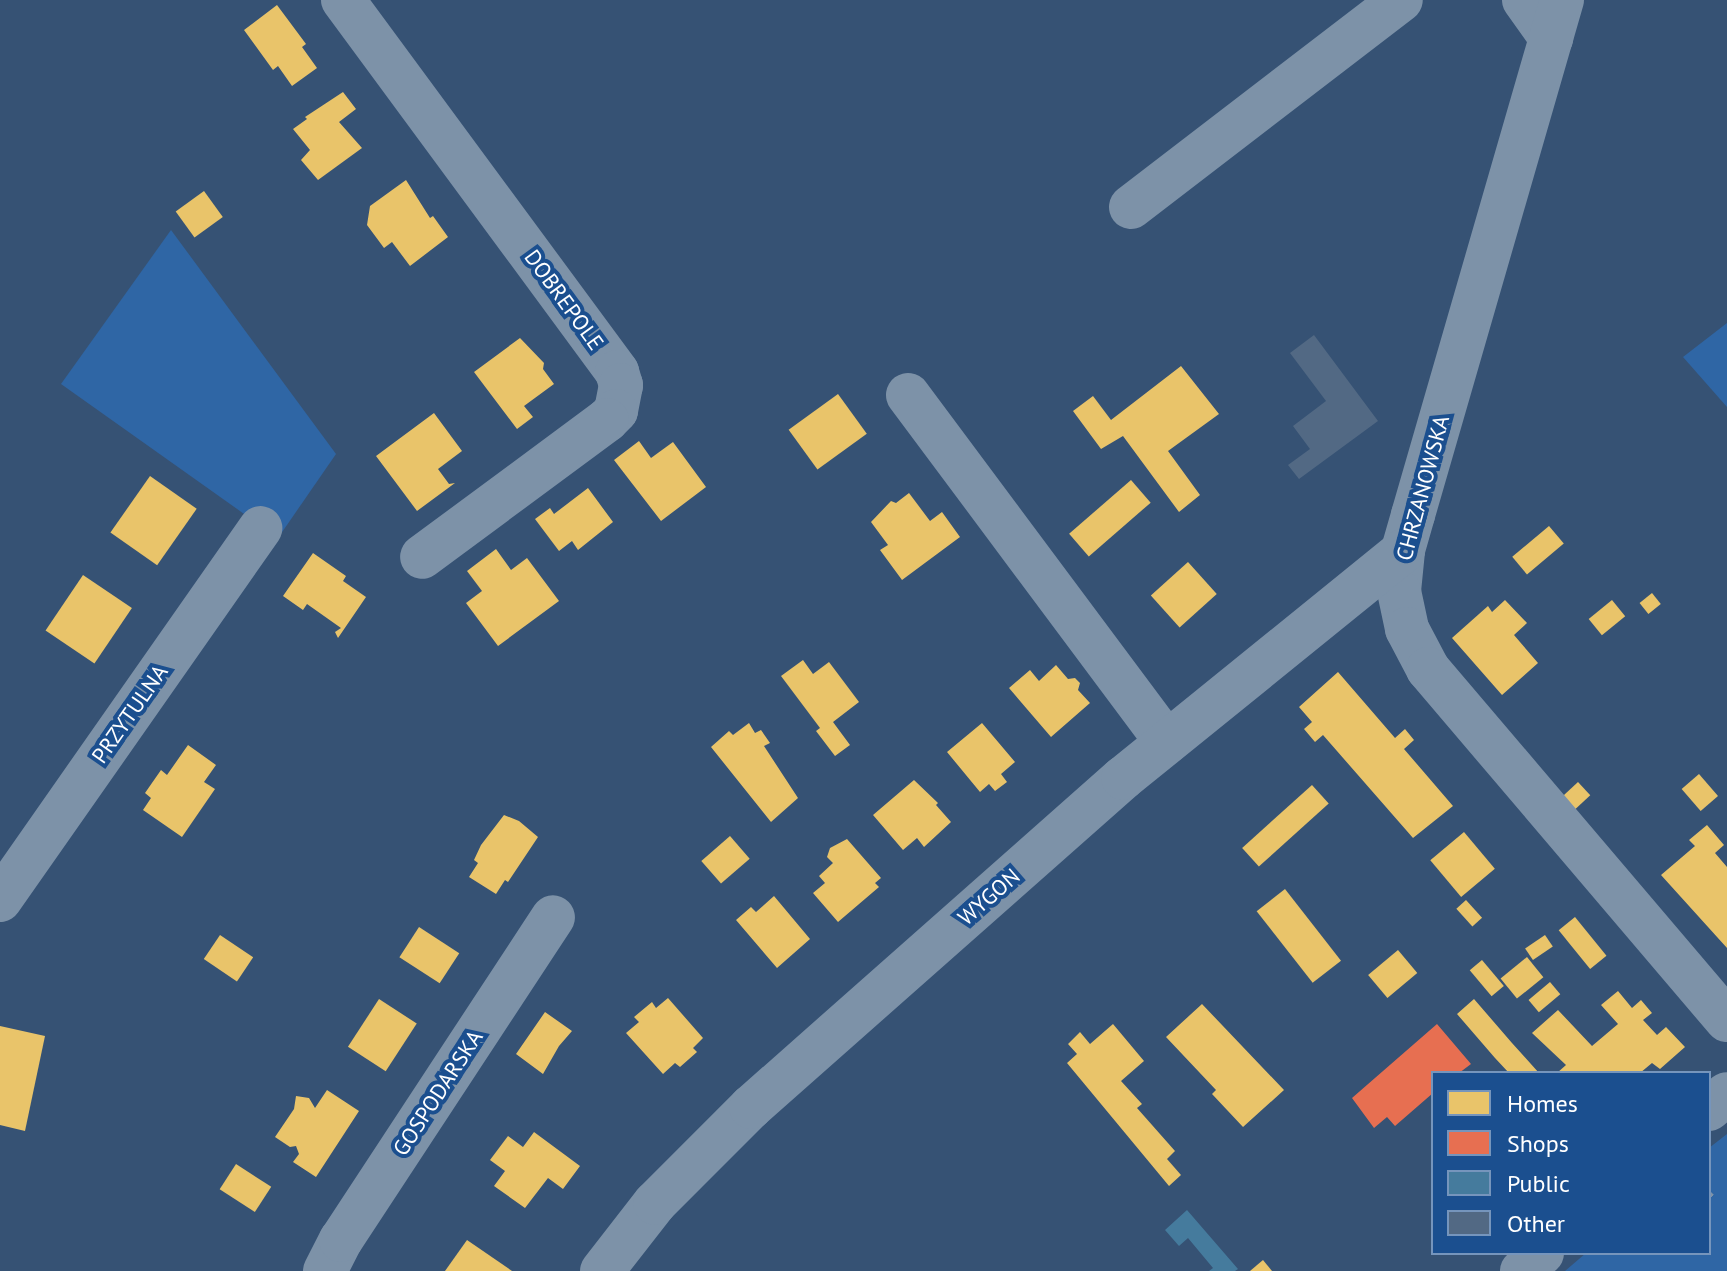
<!DOCTYPE html>
<html>
<head>
<meta charset="utf-8">
<style>
	body { margin:0 }
	#map { position:relative; width:1727px; height:1271px; overflow:hidden; background:#365274; font-family:"PT Sans",sans-serif }
	div>[style] { position:absolute }
	.green>* { inset:0; background:#2f66a5 }
	.homes>* { inset:0; background:#e9c46a; transform-origin:0 0 }
	.shops>* { inset:0; background:#e76f51 }
	.public>* { inset:0; background:#457b9d }
	.building>* { inset:0; background:#526984 }
	.path>* { height:5px; margin-top:-2.5px; transform-origin:0; background:repeating-linear-gradient(90deg,#7d92a8 0 4px,transparent 0 10px) }
	.minor>* { height:44px; margin:-22px; padding:0 22px; transform-origin:22px; border-radius:22px; background:#7d92a8 }
	span { translate:-50% -50%; white-space:nowrap; text-align:center; line-height:1.15; -webkit-text-stroke:8px #1b4f8f; paint-order:stroke }
	.street-label { font-size:22px; color:#fff }
	.legend { position:absolute; left:1431px; top:1071px; width:280px; height:184px; box-sizing:border-box; background:#1b4f8f; border:2px solid #7695bc; margin:0; padding:10px 14px; list-style:none; font-size:24px; color:#fff }
	.legend li { display:flex; align-items:center; gap:16px; height:40px }
	.legend b { width:40px; border:2px solid #7695bc }
</style>
</head>
<body>
<div id="map">
	<div class="green">
		<i style="clip-path:polygon(171px 230px,336px 454px,278px 538px,61px 384px)"></i>
		<i style="clip-path:polygon(1727px 323px,1727px 407px,1683px 357px)"></i>
		<i style="clip-path:polygon(1727px 1134px,1727px 1271px,1565px 1271px,1586px 1253px,1709px 1253px,1709px 1148px)"></i>
	</div>
	<div class="homes">
		<i style="clip-path:polygon(277px 5px,306px 44px,302px 47px,317px 68px,292px 86px,278px 66px,273px 70px,244px 30px)"></i>
		<i style="clip-path:polygon(343px 92px,356px 109px,339px 122px,362px 148px,318px 180px,301px 160px,310px 150px,293px 129px,307px 119px,305px 117px)"></i>
		<i style="clip-path:polygon(406px 180px,430px 218px,433px 216px,448px 237px,410px 266px,392px 242px,384px 248px,367px 225px,370px 206px)"></i>
		<i style="left:204px;top:191px;width:32px;height:35px;rotate:54deg"></i>
		<i style="clip-path:polygon(520px 338px,544px 363px,543px 369px,554px 384px,524px 406px,533px 417px,517px 429px,474px 372px)"></i>
		<i style="clip-path:polygon(1181px 366px,1219px 414px,1168px 451px,1200px 495px,1179px 512px,1123px 436px,1101px 449px,1073px 411px,1093px 396px,1111px 420px)"></i>
		<i style="left:838px;top:394px;width:49px;height:61px;rotate:54deg"></i>
		<i style="clip-path:polygon(434px 413px,462px 451px,438px 469px,449px 484px,455px 483px,417px 511px,376px 456px)"></i>
		<i style="clip-path:polygon(639px 441px,651px 458px,673px 442px,706px 487px,661px 521px,614px 460px)"></i>
		<i style="left:150px;top:476px;width:57px;height:69px;rotate:35deg"></i>
		<i style="left:1131px;top:480px;width:30px;height:82px;rotate:49deg"></i>
		<i style="clip-path:polygon(588px 488px,613px 522px,578px 550px,572px 541px,559px 551px,535px 519px,550px 508px,554px 514px)"></i>
		<i style="clip-path:polygon(909px 493px,930px 521px,942px 512px,960px 537px,902px 580px,880px 550px,888px 545px,871px 522px,891px 501px,896px 503px)"></i>
		<i style="left:1549px;top:526px;width:23px;height:48px;rotate:50deg"></i>
		<i style="clip-path:polygon(496px 549px,511px 570px,527px 558px,559px 601px,498px 646px,466px 603px,482px 591px,467px 571px)"></i>
		<i style="clip-path:polygon(313px 553px,346px 576px,343px 581px,366px 597px,338px 638px,335px 632px,341px 628px,307px 604px,303px 610px,283px 596px)"></i>
		<i style="left:1188px;top:562px;width:43px;height:50px;rotate:48deg"></i>
		<i style="left:83px;top:575px;width:59px;height:67px;rotate:34deg"></i>
		<i style="left:1652px;top:593px;width:14px;height:16px;rotate:51deg"></i>
		<i style="clip-path:polygon(1505px 600px,1527px 623px,1514px 635px,1538px 663px,1502px 695px,1452px 638px,1488px 606px,1492px 612px)"></i>
		<i style="left:1612px;top:600px;width:21px;height:30px;rotate:51deg"></i>
		<i style="clip-path:polygon(803px 660px,813px 674px,829px 662px,859px 702px,833px 722px,850px 745px,835px 756px,816px 731px,820px 728px,781px 676px)"></i>
		<i style="clip-path:polygon(1056px 665px,1068px 679px,1075px 678px,1080px 683px,1078px 690px,1090px 703px,1051px 737px,1009px 688px,1030px 670px,1039px 681px)"></i>
		<i style="clip-path:polygon(1338px 672px,1395px 738px,1405px 729px,1414px 740px,1404px 749px,1453px 806px,1413px 838px,1323px 735px,1315px 742px,1304px 729px,1312px 722px,1299px 707px)"></i>
		<i style="clip-path:polygon(749px 723px,755px 733px,761px 730px,770px 743px,764px 746px,798px 798px,771px 822px,711px 747px,729px 731px,733px 735px)"></i>
		<i style="clip-path:polygon(982px 723px,1015px 762px,1001px 774px,1007px 782px,995px 791px,989px 784px,980px 792px,947px 752px)"></i>
		<i style="clip-path:polygon(188px 745px,216px 765px,204px 782px,215px 789px,182px 837px,143px 810px,151px 798px,145px 793px,161px 770px,167px 775px)"></i>
		<i style="left:1699px;top:774px;width:29px;height:23px;rotate:49deg"></i>
		<i style="clip-path:polygon(914px 780px,938px 803px,936px 805px,951px 822px,924px 847px,917px 838px,903px 850px,873px 815px)"></i>
		<i style="left:1578px;top:782px;width:18px;height:21px;rotate:47deg"></i>
		<i style="left:1312px;top:785px;width:25px;height:94px;rotate:48deg"></i>
		<i style="clip-path:polygon(504px 815px,519px 821px,538px 837px,508px 882px,505px 880px,496px 894px,469px 877px,478px 863px,474px 860px,481px 845px)"></i>
		<i style="clip-path:polygon(1707px 825px,1724px 845px,1715px 853px,1727px 867px,1727px 948px,1661px 875px,1695px 846px,1689px 840px)"></i>
		<i style="left:1464px;top:832px;width:48px;height:44px;rotate:50deg"></i>
		<i style="left:730px;top:836px;width:30px;height:38px;rotate:49deg"></i>
		<i style="clip-path:polygon(847px 839px,881px 878px,875px 883px,879px 887px,838px 922px,813px 893px,825px 883px,819px 876px,833px 863px,827px 857px,830px 848px)"></i>
		<i style="left:1285px;top:889px;width:91px;height:36px;rotate:52deg"></i>
		<i style="clip-path:polygon(774px 896px,810px 939px,777px 968px,736px 920px,751px 907px,756px 912px)"></i>
		<i style="left:1466px;top:900px;width:24px;height:13px;rotate:48deg"></i>
		<i style="left:1575px;top:917px;width:50px;height:21px;rotate:51deg"></i>
		<i style="left:419px;top:927px;width:48px;height:36px;rotate:33deg"></i>
		<i style="left:220px;top:935px;width:40px;height:29px;rotate:34deg"></i>
		<i style="left:1545px;top:935px;width:14px;height:24px;rotate:56deg"></i>
		<i style="left:1398px;top:950px;width:30px;height:39px;rotate:50deg"></i>
		<i style="left:1527px;top:957px;width:26px;height:34px;rotate:51deg"></i>
		<i style="left:1482px;top:960px;width:34px;height:16px;rotate:50deg"></i>
		<i style="left:1550px;top:982px;width:16px;height:28px;rotate:50deg"></i>
		<i style="clip-path:polygon(1618px 991px,1632px 1008px,1641px 1000px,1652px 1013px,1643px 1020px,1657px 1035px,1666px 1027px,1685px 1047px,1660px 1069px,1652px 1063px,1640px 1073px,1557px 1073px,1566px 1065px,1532px 1033px,1558px 1010px,1592px 1046px,1618px 1024px,1601px 1005px)"></i>
		<i style="clip-path:polygon(668px 998px,703px 1038px,693px 1048px,697px 1052px,680px 1067px,675px 1063px,663px 1074px,626px 1033px,639px 1022px,634px 1017px,652px 1002px,656px 1008px)"></i>
		<i style="left:379px;top:999px;width:45px;height:57px;rotate:33deg"></i>
		<i style="clip-path:polygon(1474px 999px,1512px 1043px,1539px 1073px,1509px 1073px,1495px 1058px,1457px 1014px)"></i>
		<i style="clip-path:polygon(1202px 1004px,1284px 1090px,1243px 1127px,1212px 1094px,1216px 1090px,1166px 1037px)"></i>
		<i style="clip-path:polygon(545px 1012px,572px 1031px,559px 1046px,543px 1074px,516px 1054px)"></i>
		<i style="clip-path:polygon(1113px 1024px,1144px 1061px,1121px 1081px,1142px 1104px,1137px 1108px,1175px 1151px,1167px 1159px,1181px 1175px,1169px 1186px,1067px 1063px,1077px 1054px,1068px 1044px,1080px 1032px,1090px 1044px)"></i>
		<i style="clip-path:polygon(0 1026px,45px 1036px,25px 1131px,0 1125px)"></i>
		<i style="clip-path:polygon(327px 1090px,359px 1111px,316px 1177px,293px 1162px,299px 1154px,296px 1146px,290px 1147px,275px 1137px,294px 1109px,296px 1096px,309px 1098px,315px 1108px)"></i>
		<i style="clip-path:polygon(534px 1132px,580px 1166px,563px 1189px,548px 1178px,525px 1208px,494px 1186px,505px 1171px,490px 1160px,508px 1136px,523px 1147px)"></i>
		<i style="left:236px;top:1164px;width:42px;height:30px;rotate:33deg"></i>
		<i style="clip-path:polygon(467px 1240px,512px 1271px,445px 1271px)"></i>
		<i style="clip-path:polygon(1263px 1260px,1272px 1271px,1250px 1271px)"></i>
	</div>
	<div class="shops">
		<i style="clip-path:polygon(1437px 1024px,1471px 1064px,1459px 1073px,1433px 1073px,1433px 1093px,1395px 1126px,1387px 1117px,1374px 1128px,1352px 1098px)"></i>
	</div>
	<div class="public">
		<i style="clip-path:polygon(1187px 1210px,1238px 1269px,1235px 1271px,1209px 1271px,1213px 1268px,1188px 1238px,1179px 1246px,1165px 1230px)"></i>
	</div>
	<div class="building">
		<i style="clip-path:polygon(1314px 335px,1378px 421px,1299px 479px,1288px 465px,1310px 449px,1293px 426px,1326px 401px,1290px 353px)"></i>
	</div>
	<div class="path">
		<i style="left:1709px;top:1193px;width:6px;rotate:45deg"></i>
	</div>
	<div class="minor">
		<i style="left:343px;top:0;width:462px;rotate:53.6deg"></i>
		<i style="left:617px;top:372px;width:14px;rotate:73deg"></i>
		<i style="left:621px;top:385px;width:26px;rotate:101deg"></i>
		<i style="left:616px;top:411px;width:13px;rotate:135deg"></i>
		<i style="left:607px;top:420px;width:230px;rotate:143.5deg"></i>
		<i style="left:1524px;top:0;width:47px;rotate:54.6deg"></i>
		<i style="left:1562px;top:0;width:536px;rotate:106.14deg"></i>
		<i style="left:1413px;top:515px;width:37px;rotate:106deg"></i>
		<i style="left:1403px;top:551px;width:40px;rotate:95.7deg"></i>
		<i style="left:1399px;top:591px;width:39px;rotate:78deg"></i>
		<i style="left:1407px;top:629px;width:45px;rotate:62.3deg"></i>
		<i style="left:1428px;top:669px;width:461px;rotate:49.6deg"></i>
		<i style="left:1131px;top:207px;width:340px;rotate:-37.5deg"></i>
		<i style="left:908px;top:395px;width:433px;rotate:53.3deg"></i>
		<i style="left:0;top:900px;width:454px;rotate:-55deg"></i>
		<i style="left:1709px;top:1109px;width:23px;rotate:-40deg"></i>
		<i style="left:325px;top:1271px;width:35px;rotate:-63deg"></i>
		<i style="left:341px;top:1240px;width:386px;rotate:-56.7deg"></i>
		<i style="left:602px;top:1271px;width:86px;rotate:-52.1deg"></i>
		<i style="left:655px;top:1203px;width:136px;rotate:-45deg"></i>
		<i style="left:751px;top:1107px;width:497px;rotate:-41.5deg"></i>
		<i style="left:1123px;top:778px;width:360px;rotate:-39deg"></i>
		<i style="left:1522px;top:1271px;width:27px;rotate:-42deg"></i>
	</div>
	<div class="street-label">
		<span style="left:564px;top:300px;rotate:54deg">DOBREPOLE</span>
		<span style="left:1423px;top:488px;rotate:-75deg">CHRZANOWSKA</span>
		<span style="left:130px;top:714px;rotate:-55deg">PRZYTULNA</span>
		<span style="left:989px;top:897px;rotate:-41deg">WYGON</span>
		<span style="left:438px;top:1093px;rotate:-57deg">GOSPODARSKA</span>
	</div>
	<ul class="legend">
	<li><b style="height:22px;background:#e9c46a"></b>Homes</li>
	<li><b style="height:22px;background:#e76f51"></b>Shops</li>
	<li><b style="height:22px;background:#457b9d"></b>Public</li>
	<li><b style="height:22px;background:#526984"></b>Other</li>
	</ul>
</div>
</body>
</html>
